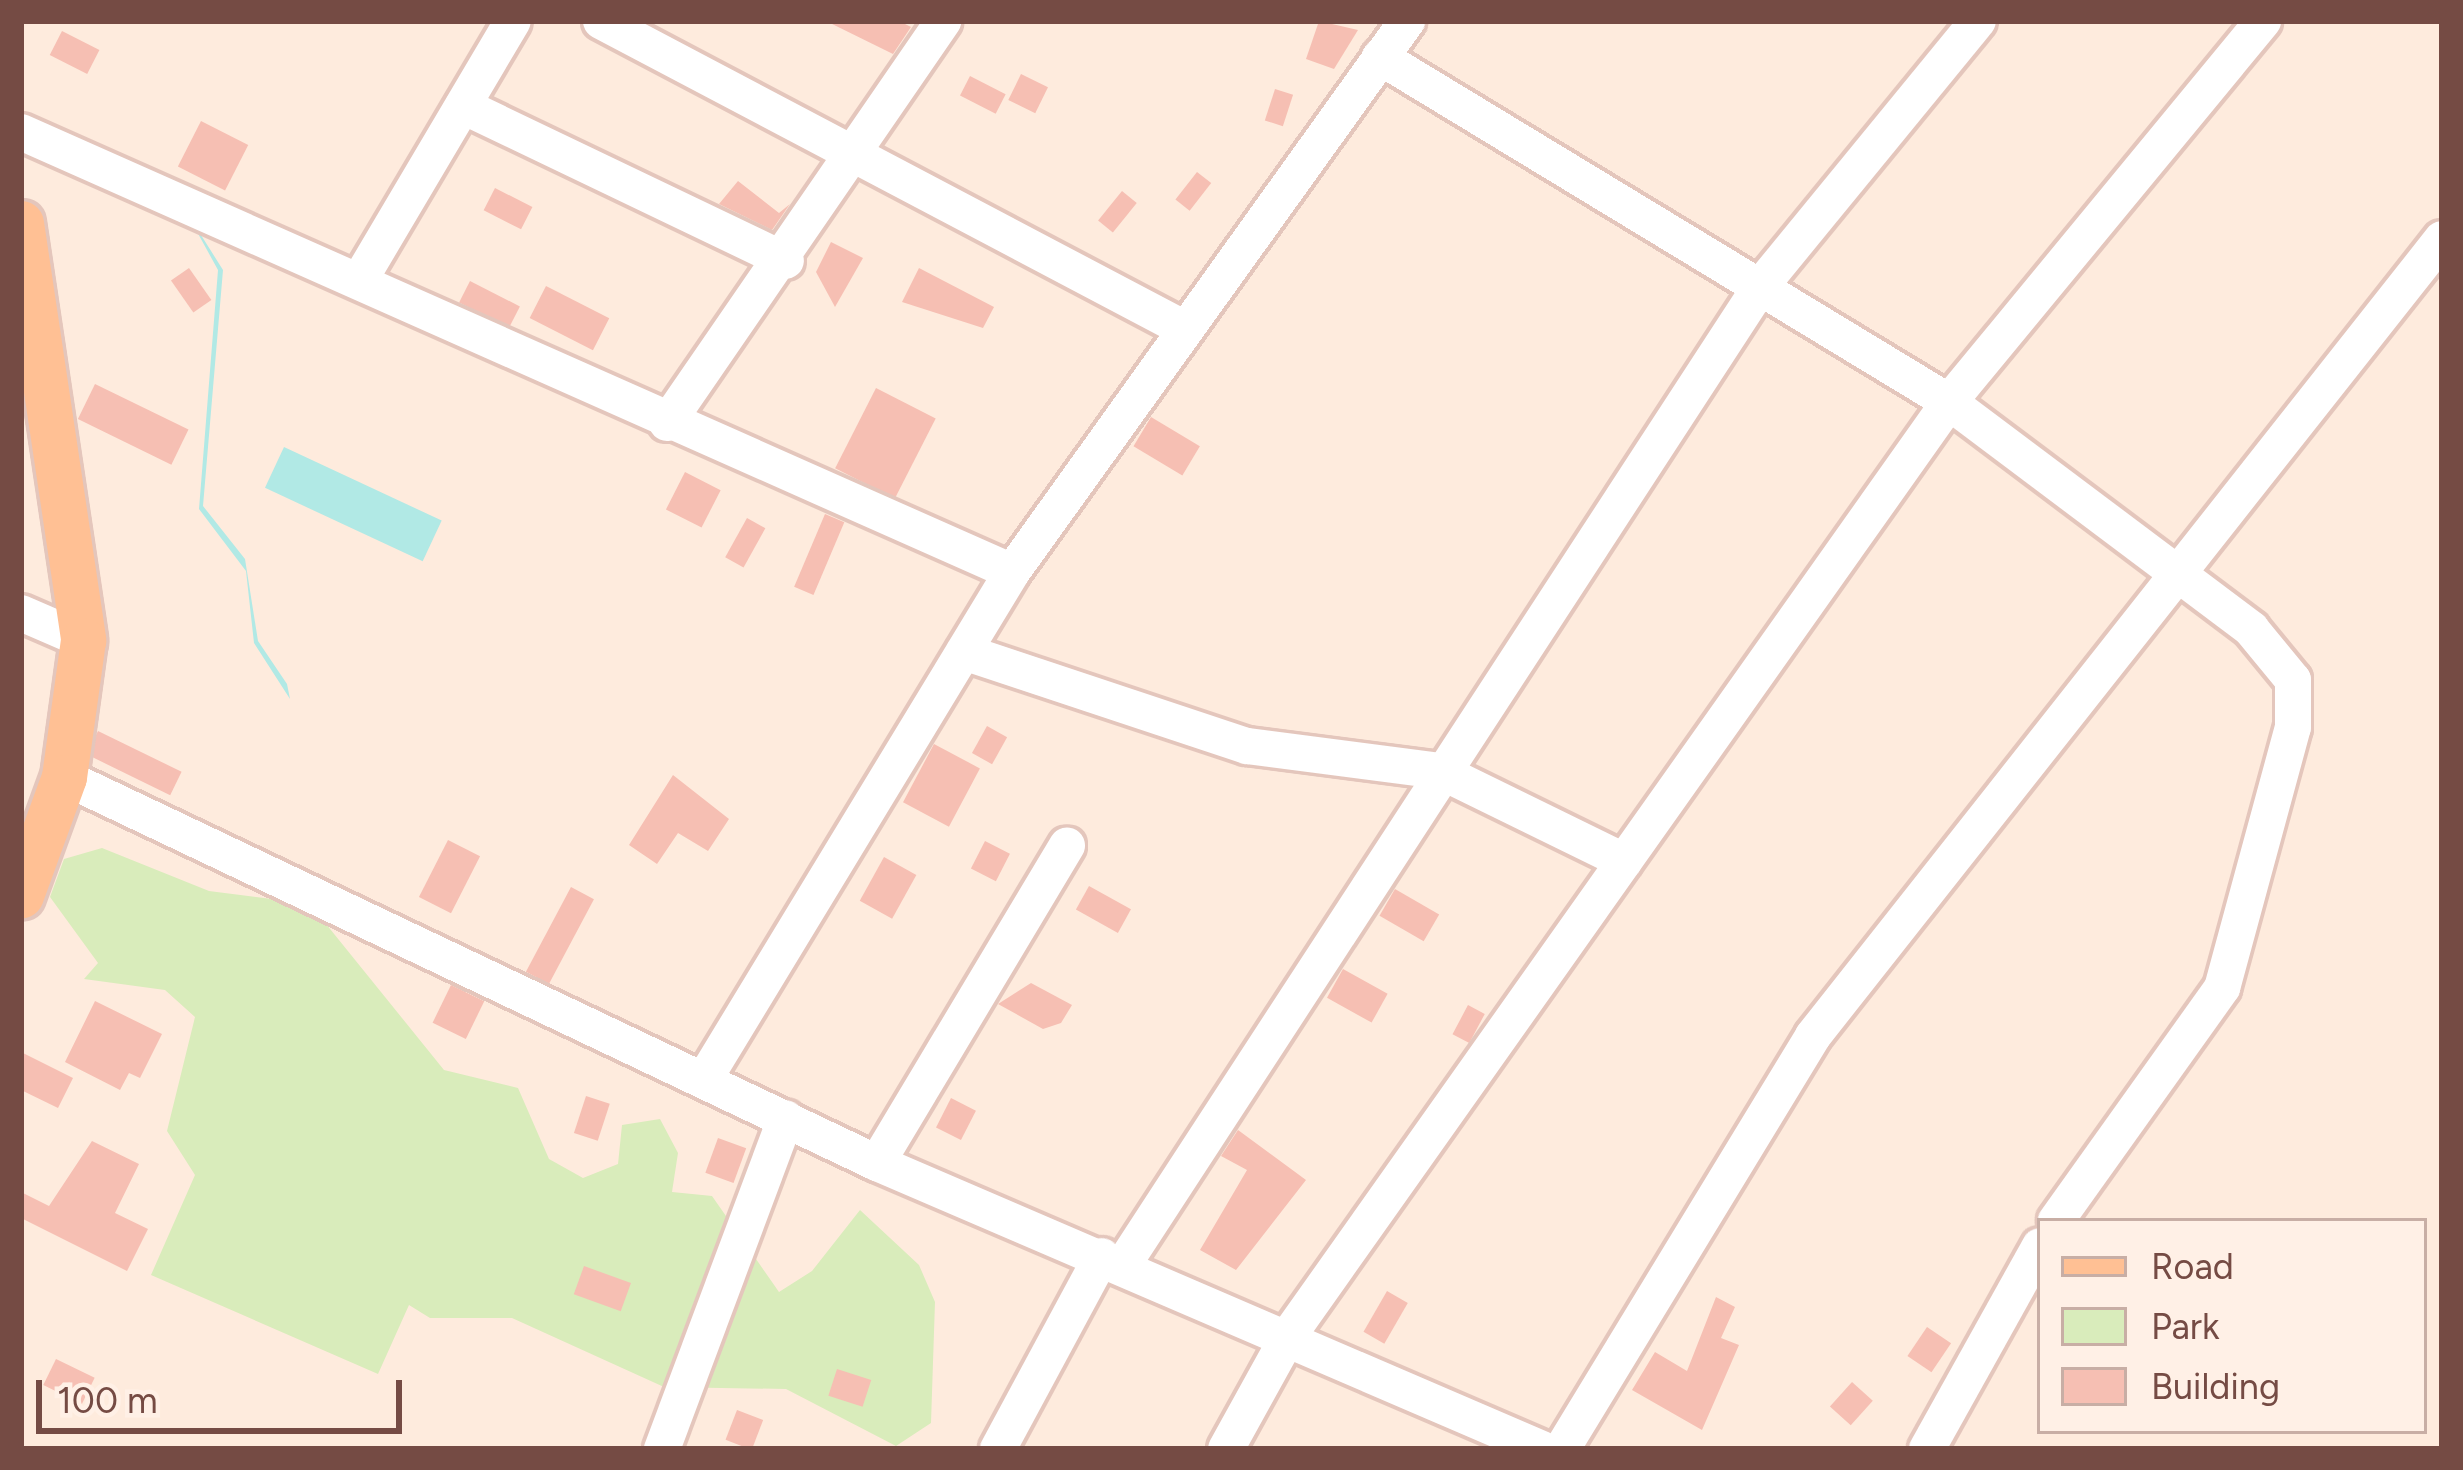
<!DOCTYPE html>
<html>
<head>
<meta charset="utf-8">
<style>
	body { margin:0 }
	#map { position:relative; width:2463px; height:1470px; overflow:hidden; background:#feebdd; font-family:Figtree,sans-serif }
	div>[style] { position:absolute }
	.green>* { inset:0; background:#d9ecbb }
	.water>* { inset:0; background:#b1e9e5; transform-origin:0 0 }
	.building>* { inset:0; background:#f6bfb3; transform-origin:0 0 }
	.roads { filter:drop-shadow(3px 0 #e4c6bc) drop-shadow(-3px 0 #e4c6bc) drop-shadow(0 3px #e4c6bc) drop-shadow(0 -3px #e4c6bc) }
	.minor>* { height:36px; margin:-18px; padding:0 18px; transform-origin:18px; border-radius:18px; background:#fff }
	.major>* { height:45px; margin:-22.5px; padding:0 22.5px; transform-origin:22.5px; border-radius:22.5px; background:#ffc094 }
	span { translate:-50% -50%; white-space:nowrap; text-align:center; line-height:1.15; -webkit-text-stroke:12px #fff0e6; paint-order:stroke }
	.frame { position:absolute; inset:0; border:24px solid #754b44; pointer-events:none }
	.legend { position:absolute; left:2037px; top:1218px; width:390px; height:216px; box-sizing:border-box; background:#fff0e6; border:3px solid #c8aea5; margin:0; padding:15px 21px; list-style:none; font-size:36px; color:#754b44 }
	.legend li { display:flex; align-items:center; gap:24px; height:60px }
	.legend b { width:60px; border:3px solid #c8aea5 }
	.scale { position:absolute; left:36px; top:1380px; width:366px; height:54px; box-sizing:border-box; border:6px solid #754b44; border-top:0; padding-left:15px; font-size:36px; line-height:42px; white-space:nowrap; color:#754b44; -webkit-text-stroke:9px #fff0e6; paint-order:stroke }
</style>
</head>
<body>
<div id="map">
	<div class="green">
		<i style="clip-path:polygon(102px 848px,209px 891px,288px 901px,322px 919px,444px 1070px,518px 1088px,549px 1159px,583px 1178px,618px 1164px,622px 1125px,660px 1119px,678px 1153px,672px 1192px,712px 1196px,779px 1292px,812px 1271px,860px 1210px,919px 1265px,935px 1302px,931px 1423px,896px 1446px,786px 1389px,664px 1387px,512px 1318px,430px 1318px,409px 1305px,378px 1374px,151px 1275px,195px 1175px,167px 1131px,195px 1017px,165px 990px,84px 979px,98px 963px,50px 897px,64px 859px)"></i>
	</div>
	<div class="water">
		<i style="clip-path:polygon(184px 208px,223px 270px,203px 506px,245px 559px,258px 641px,287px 684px,290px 699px,254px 643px,246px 571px,199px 509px,218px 270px)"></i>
		<i style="left:284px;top:447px;width:174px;height:45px;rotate:25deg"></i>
	</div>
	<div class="building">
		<i style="clip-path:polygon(826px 21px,899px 21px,911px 27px,893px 54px)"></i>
		<i style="clip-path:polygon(1319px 21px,1358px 30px,1334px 69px,1306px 59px)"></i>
		<i style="left:62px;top:31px;width:42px;height:27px;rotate:27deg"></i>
		<i style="left:1021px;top:74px;width:30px;height:29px;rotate:26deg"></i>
		<i style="left:970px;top:76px;width:40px;height:22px;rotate:27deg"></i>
		<i style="left:1275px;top:89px;width:19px;height:33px;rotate:18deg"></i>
		<i style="left:201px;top:121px;width:53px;height:51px;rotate:27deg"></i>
		<i style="left:1197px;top:172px;width:18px;height:35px;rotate:38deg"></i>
		<i style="clip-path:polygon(738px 181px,779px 213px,790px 204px,772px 230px,719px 204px)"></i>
		<i style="left:495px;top:188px;width:42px;height:25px;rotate:27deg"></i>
		<i style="left:1122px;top:191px;width:19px;height:38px;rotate:39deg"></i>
		<i style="clip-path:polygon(831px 242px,863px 258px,835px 307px,816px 272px)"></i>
		<i style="left:189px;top:268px;width:39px;height:22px;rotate:55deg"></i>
		<i style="clip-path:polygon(919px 268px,994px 307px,983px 328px,902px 302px)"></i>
		<i style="left:470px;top:281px;width:56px;height:24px;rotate:27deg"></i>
		<i style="left:546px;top:286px;width:71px;height:36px;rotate:27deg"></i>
		<i style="left:95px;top:384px;width:104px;height:39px;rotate:26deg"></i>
		<i style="left:876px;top:388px;width:67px;height:90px;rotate:27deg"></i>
		<i style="left:1151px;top:417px;width:57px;height:34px;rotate:31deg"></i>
		<i style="left:685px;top:472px;width:40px;height:42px;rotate:27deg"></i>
		<i style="left:825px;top:514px;width:21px;height:79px;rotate:23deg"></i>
		<i style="left:747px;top:518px;width:21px;height:45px;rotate:29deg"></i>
		<i style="left:987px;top:726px;width:23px;height:31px;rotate:29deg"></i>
		<i style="left:98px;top:731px;width:93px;height:26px;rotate:26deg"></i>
		<i style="left:934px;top:744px;width:52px;height:66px;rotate:28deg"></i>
		<i style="clip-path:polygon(673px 775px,729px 819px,708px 851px,678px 833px,657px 864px,629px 845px)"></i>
		<i style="left:448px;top:840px;width:36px;height:64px;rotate:27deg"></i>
		<i style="left:985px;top:841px;width:28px;height:31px;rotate:27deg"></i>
		<i style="left:884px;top:857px;width:37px;height:50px;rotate:29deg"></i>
		<i style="left:1089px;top:886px;width:48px;height:27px;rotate:29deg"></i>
		<i style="left:571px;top:887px;width:26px;height:96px;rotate:28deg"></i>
		<i style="left:1395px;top:889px;width:51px;height:31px;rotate:30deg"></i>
		<i style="left:1343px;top:969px;width:51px;height:33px;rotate:29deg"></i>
		<i style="clip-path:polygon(1031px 983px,1072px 1005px,1061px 1023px,1043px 1029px,998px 1004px)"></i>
		<i style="left:451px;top:985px;width:37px;height:42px;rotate:26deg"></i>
		<i style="clip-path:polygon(95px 1001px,162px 1034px,140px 1078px,129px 1073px,120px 1090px,65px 1062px)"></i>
		<i style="left:1468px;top:1005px;width:19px;height:33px;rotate:28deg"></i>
		<i style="clip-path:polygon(21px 1052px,73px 1078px,58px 1108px,21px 1090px)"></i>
		<i style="left:586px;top:1096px;width:25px;height:39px;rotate:18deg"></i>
		<i style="left:951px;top:1098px;width:28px;height:33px;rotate:27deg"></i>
		<i style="clip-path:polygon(1238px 1130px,1306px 1180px,1236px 1270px,1200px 1250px,1247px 1170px,1221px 1156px)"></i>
		<i style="left:718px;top:1138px;width:30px;height:37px;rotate:20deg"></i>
		<i style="clip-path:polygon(92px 1141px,139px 1164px,115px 1213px,148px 1229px,127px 1271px,21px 1218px,21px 1192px,49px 1206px)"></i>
		<i style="left:584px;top:1266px;width:50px;height:30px;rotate:20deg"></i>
		<i style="left:1387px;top:1291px;width:24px;height:47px;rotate:30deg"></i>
		<i style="clip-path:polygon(1716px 1297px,1735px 1307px,1721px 1338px,1739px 1345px,1702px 1430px,1632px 1390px,1655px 1352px,1687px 1371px)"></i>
		<i style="left:1927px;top:1327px;width:29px;height:35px;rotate:34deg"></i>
		<i style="left:56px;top:1359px;width:43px;height:29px;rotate:26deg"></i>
		<i style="left:837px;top:1369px;width:36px;height:28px;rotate:18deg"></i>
		<i style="left:1852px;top:1382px;width:28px;height:33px;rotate:42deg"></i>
		<i style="left:737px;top:1410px;width:28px;height:32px;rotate:21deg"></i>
	</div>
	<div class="roads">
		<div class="minor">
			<i style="left:601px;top:21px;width:658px;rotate:27.81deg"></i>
			<i style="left:1380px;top:57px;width:665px;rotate:31.23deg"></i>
			<i style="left:1949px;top:402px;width:378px;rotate:36.9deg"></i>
			<i style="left:2251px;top:629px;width:66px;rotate:50.5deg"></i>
			<i style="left:2293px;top:680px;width:47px;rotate:90deg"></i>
			<i style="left:2293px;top:727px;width:270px;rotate:105.2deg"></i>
			<i style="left:2222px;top:988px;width:286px;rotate:125.5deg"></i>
			<i style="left:463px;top:106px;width:358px;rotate:25.6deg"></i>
			<i style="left:21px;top:132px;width:1084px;rotate:23.94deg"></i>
			<i style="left:362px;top:276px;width:296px;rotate:-59.4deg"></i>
			<i style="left:667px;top:423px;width:488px;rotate:-55.5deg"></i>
			<i style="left:21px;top:613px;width:68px;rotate:23.5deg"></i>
			<i style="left:964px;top:652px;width:298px;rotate:18.4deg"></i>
			<i style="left:1247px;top:746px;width:195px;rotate:7.4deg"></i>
			<i style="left:1440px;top:771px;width:205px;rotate:26.1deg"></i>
			<i style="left:64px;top:777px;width:900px;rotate:25.4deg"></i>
			<i style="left:877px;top:1163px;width:724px;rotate:23.27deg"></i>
			<i style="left:705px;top:1078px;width:592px;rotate:-58.75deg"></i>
			<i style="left:1012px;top:572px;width:678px;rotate:-54.36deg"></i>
			<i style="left:877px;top:1163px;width:370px;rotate:-59.1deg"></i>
			<i style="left:1123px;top:1265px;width:1167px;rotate:-56.92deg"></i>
			<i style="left:1760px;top:287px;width:344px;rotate:-50.7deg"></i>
			<i style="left:662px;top:1449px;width:353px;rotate:-69.5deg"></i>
			<i style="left:998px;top:1449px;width:219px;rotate:-61.7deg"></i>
			<i style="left:1226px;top:1449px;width:130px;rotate:-61.1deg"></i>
			<i style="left:1289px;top:1335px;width:1143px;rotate:-54.72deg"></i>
			<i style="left:1949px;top:402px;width:494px;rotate:-50.5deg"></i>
			<i style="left:1562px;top:1449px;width:483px;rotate:-58.7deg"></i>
			<i style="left:1813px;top:1036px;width:1015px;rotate:-51.72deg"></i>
			<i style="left:1927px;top:1449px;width:232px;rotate:-60.9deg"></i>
		</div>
		<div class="major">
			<i style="left:21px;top:223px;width:422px;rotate:81.5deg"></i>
			<i style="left:83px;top:640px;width:138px;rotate:97.9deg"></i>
			<i style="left:64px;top:777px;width:126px;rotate:110deg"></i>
		</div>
	</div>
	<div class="frame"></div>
	<ul class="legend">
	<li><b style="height:15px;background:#ffc094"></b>Road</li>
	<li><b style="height:33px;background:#d9ecbb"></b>Park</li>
	<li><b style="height:33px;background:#f6bfb3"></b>Building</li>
	</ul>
	<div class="scale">100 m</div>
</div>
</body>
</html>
